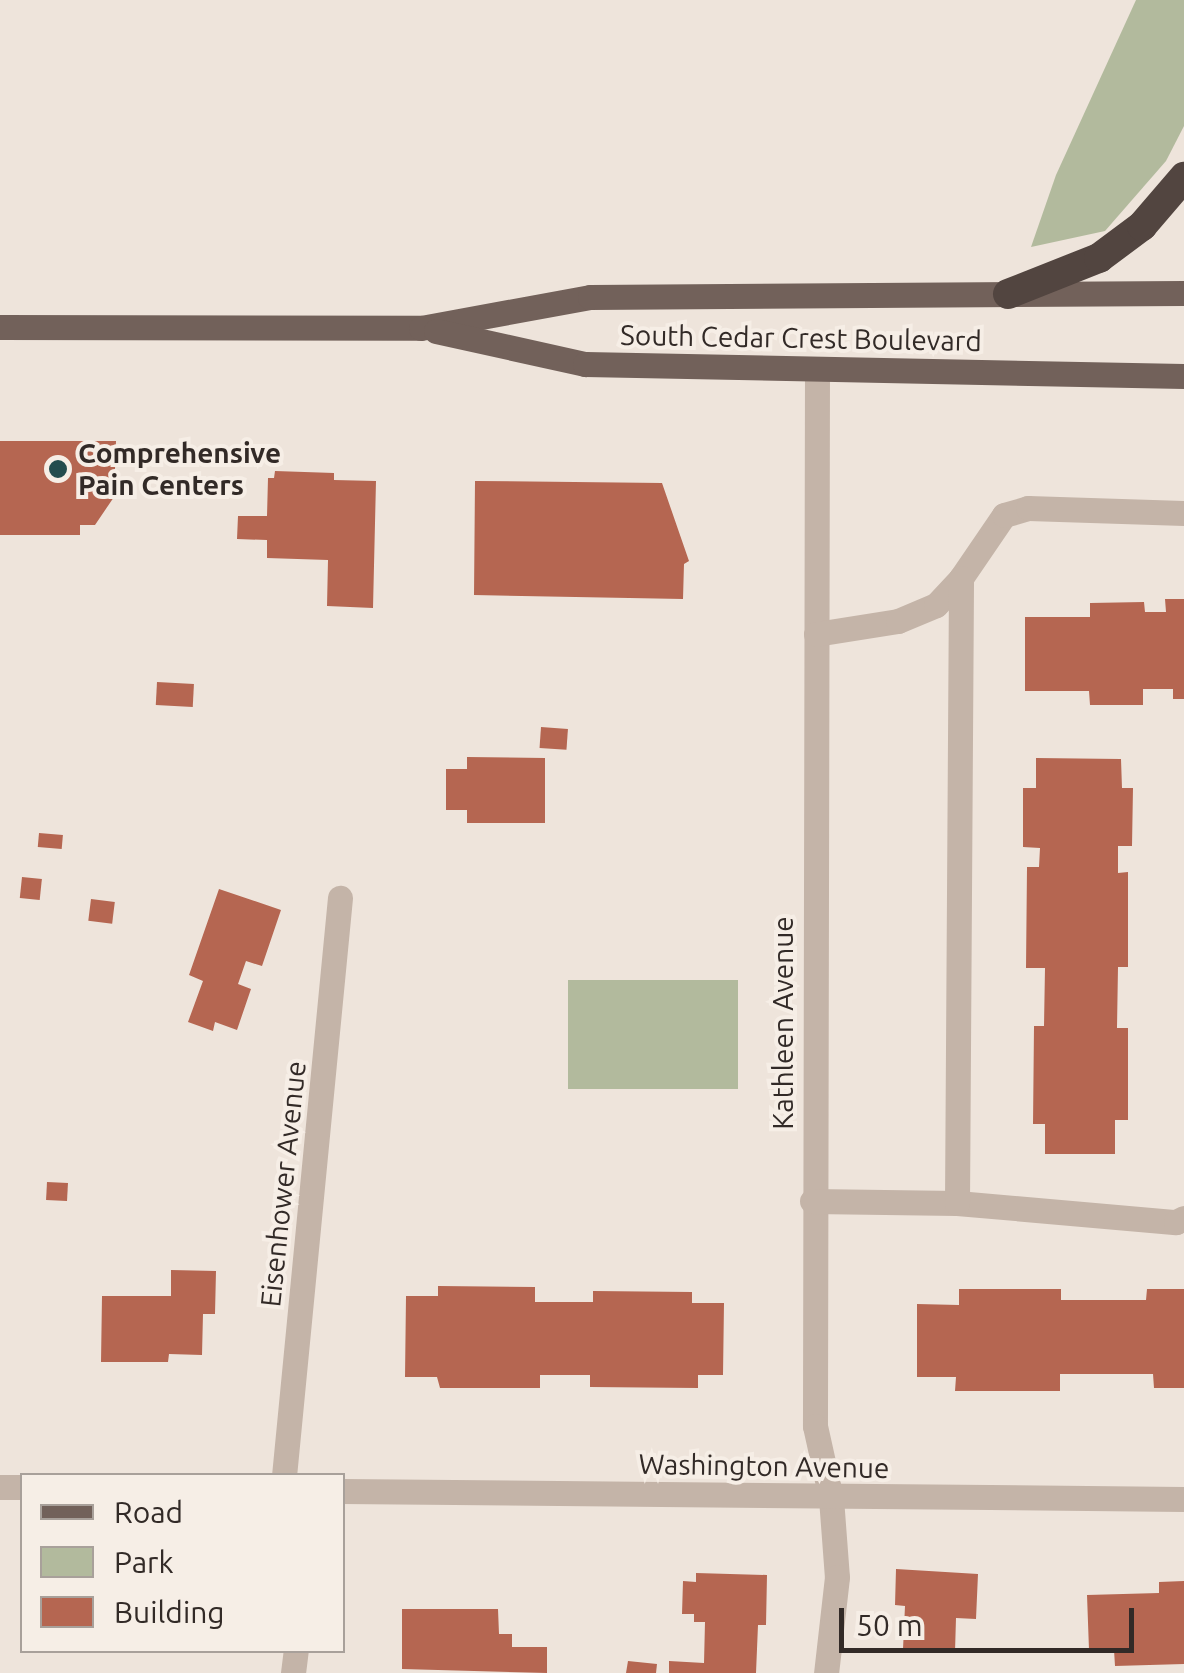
<!DOCTYPE html>
<html>
<head>
<meta charset="utf-8">
<style>
	body { margin:0 }
	#map { position:relative; width:1184px; height:1673px; overflow:hidden; background:#eee4db; font-family:Ubuntu,sans-serif }
	div>[style] { position:absolute }
	.green>* { inset:0; background:#b2ba9d; transform-origin:0 0 }
	.building>* { inset:0; background:#b56651; transform-origin:0 0 }
	.minor>* { height:25px; margin:-12.5px; padding:0 12.5px; transform-origin:12.5px; border-radius:12.5px; background:#c4b4a8 }
	.major>* { height:25px; margin:-12.5px; padding:0 12.5px; transform-origin:12.5px; border-radius:12.5px; background:#72615a }
	.highway>* { height:30px; margin:-15px; padding:0 15px; transform-origin:15px; border-radius:15px; background:#524540 }
	.dots>* { width:28px; height:28px; translate:-50% -50%; box-sizing:border-box; border:5px solid #f6eee6; border-radius:50% }
	span { translate:-50% -50%; white-space:nowrap; text-align:center; line-height:1.15; -webkit-text-stroke:8px #f6eee6; paint-order:stroke }
	.street-label { font-size:28px; color:#322a27 }
	.poi-label { font-size:28px; color:#322a27; font-weight:700 }
	.left { translate:0 -50%; text-align:left }
	.legend { position:absolute; left:20px; top:1473px; width:325px; height:180px; box-sizing:border-box; background:#f6eee6; border:2px solid #a8a09a; margin:0; padding:12px 18px; list-style:none; font-size:30px; color:#322a27 }
	.legend li { display:flex; align-items:center; gap:20px; height:50px }
	.legend b { width:50px; border:2px solid #a8a09a }
	.scale { position:absolute; left:839px; top:1608px; width:295px; height:45px; box-sizing:border-box; border:5px solid #322a27; border-top:0; padding-left:12px; font-size:30px; line-height:35px; white-space:nowrap; color:#322a27; -webkit-text-stroke:8px #f6eee6; paint-order:stroke }
</style>
</head>
<body>
<div id="map">
	<div class="green">
		<i style="clip-path:polygon(1136px 0,1184px 0,1184px 126px,1166px 161px,1105px 231px,1031px 247px,1056px 175px)"></i>
		<i style="left:568px;top:980px;width:170px;height:109px"></i>
	</div>
	<div class="building">
		<i style="clip-path:polygon(0 441px,116px 441px,114px 497px,95px 525px,80px 525px,80px 535px,0 535px)"></i>
		<i style="clip-path:polygon(275px 471px,334px 473px,334px 480px,376px 481px,373px 608px,327px 606px,328px 560px,267px 558px,267px 540px,237px 539px,238px 516px,267px 516px,268px 478px,274px 478px)"></i>
		<i style="clip-path:polygon(475px 481px,662px 483px,689px 561px,684px 564px,683px 599px,474px 595px)"></i>
		<i style="clip-path:polygon(1165px 599px,1184px 599px,1184px 699px,1173px 699px,1173px 689px,1143px 689px,1143px 705px,1090px 705px,1089px 691px,1025px 691px,1025px 617px,1090px 617px,1090px 603px,1144px 602px,1145px 612px,1166px 612px)"></i>
		<i style="left:157px;top:682px;width:37px;height:23px;rotate:3deg"></i>
		<i style="left:541px;top:727px;width:27px;height:21px;rotate:4deg"></i>
		<i style="clip-path:polygon(467px 757px,545px 758px,545px 823px,467px 823px,467px 810px,446px 810px,446px 769px,467px 769px)"></i>
		<i style="clip-path:polygon(1036px 758px,1121px 759px,1122px 788px,1133px 788px,1132px 846px,1118px 846px,1118px 873px,1128px 872px,1128px 967px,1118px 967px,1117px 1028px,1128px 1028px,1128px 1120px,1115px 1120px,1115px 1154px,1045px 1154px,1045px 1124px,1033px 1124px,1034px 1026px,1044px 1026px,1045px 968px,1026px 968px,1027px 867px,1039px 867px,1040px 848px,1023px 847px,1023px 788px,1036px 788px)"></i>
		<i style="left:39px;top:833px;width:24px;height:14px;rotate:5deg"></i>
		<i style="left:22px;top:877px;width:20px;height:21px;rotate:6deg"></i>
		<i style="clip-path:polygon(219px 889px,281px 910px,262px 966px,246px 961px,238px 984px,251px 989px,237px 1030px,215px 1022px,213px 1031px,188px 1022px,203px 981px,189px 975px)"></i>
		<i style="left:91px;top:899px;width:24px;height:22px;rotate:7deg"></i>
		<i style="left:47px;top:1182px;width:21px;height:18px;rotate:3deg"></i>
		<i style="clip-path:polygon(171px 1270px,216px 1271px,215px 1314px,203px 1314px,202px 1355px,169px 1354px,168px 1362px,101px 1362px,102px 1296px,171px 1296px)"></i>
		<i style="clip-path:polygon(438px 1286px,535px 1287px,535px 1302px,593px 1302px,593px 1291px,692px 1292px,692px 1303px,724px 1303px,723px 1375px,698px 1375px,698px 1388px,590px 1387px,590px 1375px,540px 1375px,540px 1388px,440px 1388px,437px 1377px,405px 1377px,406px 1296px,438px 1296px)"></i>
		<i style="clip-path:polygon(959px 1289px,1061px 1289px,1061px 1300px,1146px 1300px,1147px 1289px,1184px 1289px,1184px 1388px,1154px 1388px,1153px 1374px,1060px 1374px,1060px 1391px,955px 1391px,956px 1377px,917px 1377px,917px 1304px,959px 1305px)"></i>
		<i style="clip-path:polygon(896px 1569px,978px 1574px,976px 1619px,956px 1618px,955px 1652px,903px 1649px,905px 1606px,895px 1605px)"></i>
		<i style="clip-path:polygon(696px 1573px,767px 1575px,766px 1625px,758px 1625px,756px 1673px,669px 1673px,669px 1661px,704px 1663px,705px 1622px,694px 1622px,694px 1614px,682px 1614px,683px 1581px,696px 1582px)"></i>
		<i style="clip-path:polygon(1184px 1581px,1184px 1664px,1115px 1666px,1114px 1650px,1089px 1650px,1087px 1595px,1159px 1593px,1159px 1582px)"></i>
		<i style="clip-path:polygon(402px 1609px,498px 1609px,499px 1634px,512px 1634px,512px 1647px,547px 1647px,547px 1673px,402px 1669px)"></i>
		<i style="clip-path:polygon(628px 1661px,657px 1664px,656px 1673px,626px 1673px)"></i>
	</div>
	<div class="minor">
		<i style="left:817px;top:371px;width:1055px;rotate:90.11deg"></i>
		<i style="left:815px;top:1426px;width:74px;rotate:77.5deg"></i>
		<i style="left:831px;top:1498px;width:79px;rotate:85.7deg"></i>
		<i style="left:837px;top:1577px;width:97px;rotate:96.5deg"></i>
		<i style="left:816px;top:634px;width:83px;rotate:-9deg"></i>
		<i style="left:898px;top:621px;width:41px;rotate:-22.8deg"></i>
		<i style="left:936px;top:605px;width:37px;rotate:-47deg"></i>
		<i style="left:961px;top:578px;width:76px;rotate:-55.7deg"></i>
		<i style="left:1004px;top:515px;width:25px;rotate:-16deg"></i>
		<i style="left:1028px;top:508px;width:156px;rotate:1.8deg"></i>
		<i style="left:812px;top:1201px;width:145px;rotate:0.8deg"></i>
		<i style="left:957px;top:1203px;width:220px;rotate:5deg"></i>
		<i style="left:1176px;top:1222px;width:9px;rotate:-27deg"></i>
		<i style="left:957px;top:1203px;width:625px;rotate:-89.63deg"></i>
		<i style="left:284px;top:1476px;width:581px;rotate:-84.47deg"></i>
		<i style="left:0;top:1487px;width:22px"></i>
		<i style="left:342px;top:1491px;width:842px;rotate:0.54deg"></i>
		<i style="left:293px;top:1673px;width:23px;rotate:-83deg"></i>
	</div>
	<div class="major">
		<i style="left:0;top:327px;width:421px;rotate:0.1deg"></i>
		<i style="left:421px;top:328px;width:172px;rotate:-10.4deg"></i>
		<i style="left:590px;top:297px;width:594px;rotate:-0.39deg"></i>
		<i style="left:436px;top:331px;width:153px;rotate:12.5deg"></i>
		<i style="left:585px;top:364px;width:599px;rotate:1.15deg"></i>
	</div>
	<div class="highway">
		<i style="left:1008px;top:294px;width:98px;rotate:-21.6deg"></i>
		<i style="left:1099px;top:258px;width:54px;rotate:-36.7deg"></i>
		<i style="left:1142px;top:226px;width:65px;rotate:-49.4deg"></i>
	</div>
	<div class="dots">
		<i style="left:58px;top:469px;background:#234c4e"></i>
	</div>
	<div class="street-label">
		<span style="left:801px;top:338px;rotate:1deg">South Cedar Crest Boulevard</span>
		<span style="left:783px;top:1023px;rotate:-90deg">Kathleen Avenue</span>
		<span style="left:283px;top:1184px;rotate:-84deg">Eisenhower Avenue</span>
		<span style="left:764px;top:1466px;rotate:1deg">Washington Avenue</span>
	</div>
	<div class="poi-label">
		<span class="left" style="left:78px;top:469px">Comprehensive<br>Pain Centers</span>
	</div>
	<ul class="legend">
	<li><b style="height:12px;background:#72615a"></b>Road</li>
	<li><b style="height:28px;background:#b2ba9d"></b>Park</li>
	<li><b style="height:28px;background:#b56651"></b>Building</li>
	</ul>
	<div class="scale">50 m</div>
</div>
</body>
</html>
